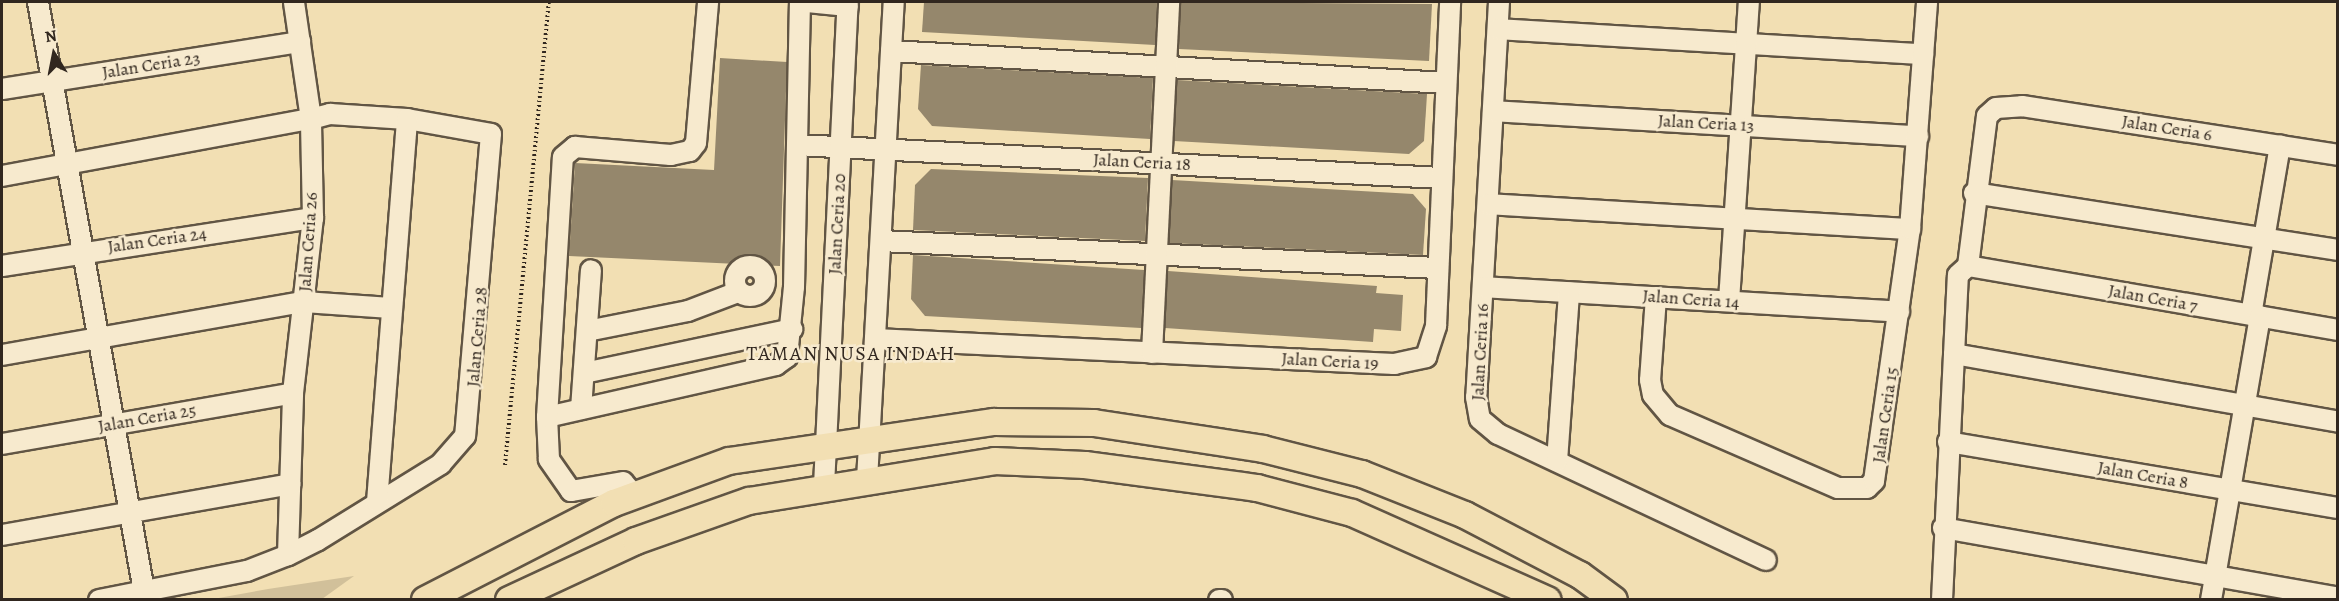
<!DOCTYPE html>
<html>
<head>
<meta charset="utf-8">
<style>
	body { margin:0 }
	#map { position:relative; width:2339px; height:601px; overflow:hidden; background:#f2dfb3; font-family:Alegreya,serif }
	div>[style] { position:absolute }
	.green>* { inset:0; background:#d1c09a }
	.building>* { inset:0; background:#95876c }
	.path>* { height:4px; margin-top:-2px; transform-origin:0; background:repeating-linear-gradient(90deg,#31271f 0 1.5px,transparent 0 4.5px) }
	.roads { filter:drop-shadow(2px 0 #615544) drop-shadow(-2px 0 #615544) drop-shadow(0 2px #615544) drop-shadow(0 -2px #615544) }
	.minor>* { height:20px; margin:-10px; padding:0 10px; transform-origin:10px; border-radius:10px; background:#f7eace }
	.minor>.ring { margin:-10px; padding:0; box-sizing:content-box; background:none; border:20px solid #f7eace; border-radius:50% }
	.major>* { height:26px; margin:-13px; padding:0 13px; transform-origin:13px; border-radius:13px; background:#f2dfb3 }
	span { translate:-50% -50%; white-space:nowrap; text-align:center; line-height:1.15; -webkit-text-stroke:5px #f7eace; paint-order:stroke }
	.street-label { font-size:18px; color:#31271f }
	.neighbourhood-label { font-size:20px; color:#31271f; letter-spacing:1.5px }
	.frame { position:absolute; inset:0; border:3px solid #31271f; pointer-events:none }
	.north { position:absolute; left:24px; top:24px; width:60px; height:60px; -webkit-text-stroke:4px #f7eace; paint-order:stroke; rotate:350deg; font-size:16px; font-weight:700; line-height:24px; text-align:center; color:#31271f }
	.north::after { content:''; display:block; margin:auto; width:21px; height:27px; background:#31271f; clip-path:polygon(50% 0,100% 100%,50% 72%,0 100%) }
</style>
</head>
<body>
<div id="map">
	<div class="green">
		<i style="clip-path:polygon(354px 576px,322px 599px,213px 599px,268px 589px)"></i>
	</div>
	<div class="building">
		<i style="clip-path:polygon(924px 2px,1157px 2px,1155px 45px,922px 32px)"></i>
		<i style="clip-path:polygon(1181px 2px,1432px 4px,1429px 61px,1179px 49px)"></i>
		<i style="clip-path:polygon(720px 58px,787px 62px,780px 266px,569px 256px,575px 163px,714px 170px)"></i>
		<i style="clip-path:polygon(921px 65px,1153px 78px,1150px 139px,932px 126px,918px 109px)"></i>
		<i style="clip-path:polygon(1177px 80px,1427px 94px,1424px 141px,1409px 154px,1174px 141px)"></i>
		<i style="clip-path:polygon(931px 169px,1148px 178px,1145px 241px,913px 230px,915px 185px)"></i>
		<i style="clip-path:polygon(1172px 180px,1413px 194px,1426px 209px,1423px 255px,1169px 243px)"></i>
		<i style="clip-path:polygon(913px 255px,1144px 270px,1141px 328px,925px 316px,911px 299px)"></i>
		<i style="clip-path:polygon(1168px 271px,1377px 286px,1376px 293px,1403px 295px,1401px 331px,1374px 329px,1373px 342px,1165px 328px)"></i>
	</div>
	<div class="path">
		<i style="left:505px;top:465px;width:465px;rotate:-84.6deg"></i>
	</div>
	<div class="roads">
		<div class="minor">
			<i style="left:38px;top:2px;width:598px;rotate:79.8deg"></i>
			<i style="left:807px;top:2px;width:41px;rotate:5.6deg"></i>
			<i style="left:1499px;top:2px;width:396px;rotate:93.3deg"></i>
			<i style="left:1476px;top:397px;width:22px;rotate:80deg"></i>
			<i style="left:1480px;top:419px;width:23px;rotate:40deg"></i>
			<i style="left:1498px;top:434px;width:296px;rotate:25.2deg"></i>
			<i style="left:1498px;top:29px;width:426px;rotate:3.4deg"></i>
			<i style="left:891px;top:51px;width:556px;rotate:3.3deg"></i>
			<i style="left:2px;top:89px;width:302px;rotate:-9deg"></i>
			<i style="left:1493px;top:111px;width:426px;rotate:3.4deg"></i>
			<i style="left:797px;top:145px;width:646px;rotate:2.93deg"></i>
			<i style="left:2px;top:176px;width:314px;rotate:-10.5deg"></i>
			<i style="left:311px;top:119px;width:20px;rotate:-15deg"></i>
			<i style="left:330px;top:114px;width:77px;rotate:3.7deg"></i>
			<i style="left:407px;top:119px;width:85px;rotate:10.1deg"></i>
			<i style="left:491px;top:134px;width:303px;rotate:94.9deg"></i>
			<i style="left:465px;top:436px;width:37px;rotate:131deg"></i>
			<i style="left:441px;top:464px;width:145px;rotate:148.3deg"></i>
			<i style="left:318px;top:540px;width:34px;rotate:153deg"></i>
			<i style="left:288px;top:555px;width:162px;rotate:-88.2deg"></i>
			<i style="left:293px;top:393px;width:176px;rotate:-83.5deg"></i>
			<i style="left:313px;top:218px;width:99px;rotate:-91.2deg"></i>
			<i style="left:311px;top:119px;width:118px;rotate:-98.3deg"></i>
			<i style="left:1974px;top:193px;width:368px;rotate:8.9deg"></i>
			<i style="left:1488px;top:204px;width:423px;rotate:3.4deg"></i>
			<i style="left:881px;top:241px;width:558px;rotate:2.78deg"></i>
			<i class="ring" style="left:735px;top:266px;width:10px;height:10px"></i>
			<i style="left:2px;top:266px;width:315px;rotate:-8.8deg"></i>
			<i style="left:1968px;top:266px;width:375px;rotate:9.8deg"></i>
			<i style="left:1483px;top:287px;width:417px;rotate:3.4deg"></i>
			<i style="left:1656px;top:297px;width:83px;rotate:94.1deg"></i>
			<i style="left:1650px;top:380px;width:15px;rotate:79deg"></i>
			<i style="left:1653px;top:395px;width:26px;rotate:50deg"></i>
			<i style="left:1670px;top:415px;width:183px;rotate:23.5deg"></i>
			<i style="left:1838px;top:488px;width:29px"></i>
			<i style="left:1867px;top:488px;width:10px;rotate:-45deg"></i>
			<i style="left:1874px;top:481px;width:255px;rotate:-81.9deg"></i>
			<i style="left:1910px;top:229px;width:228px;rotate:-85.7deg"></i>
			<i style="left:1729px;top:301px;width:300px;rotate:-86.2deg"></i>
			<i style="left:2251px;top:315px;width:172px;rotate:-80.3deg"></i>
			<i style="left:587px;top:331px;width:103px;rotate:-11.2deg"></i>
			<i style="left:688px;top:311px;width:53px;rotate:-20.8deg"></i>
			<i style="left:875px;top:339px;width:520px;rotate:2.76deg"></i>
			<i style="left:1394px;top:364px;width:33px;rotate:-12deg"></i>
			<i style="left:1426px;top:357px;width:33px;rotate:-72deg"></i>
			<i style="left:1436px;top:326px;width:324px;rotate:-87.5deg"></i>
			<i style="left:1152px;top:353px;width:351px;rotate:-87.2deg"></i>
			<i style="left:1954px;top:354px;width:390px;rotate:10deg"></i>
			<i style="left:2px;top:355px;width:307px;rotate:-10deg"></i>
			<i style="left:304px;top:302px;width:87px;rotate:3.9deg"></i>
			<i style="left:584px;top:373px;width:213px;rotate:-11.9deg"></i>
			<i style="left:581px;top:409px;width:139px;rotate:-85.9deg"></i>
			<i style="left:547px;top:417px;width:235px;rotate:-12.8deg"></i>
			<i style="left:776px;top:365px;width:14px;rotate:-36deg"></i>
			<i style="left:787px;top:357px;width:70px;rotate:-84.3deg"></i>
			<i style="left:794px;top:287px;width:285px;rotate:-88.8deg"></i>
			<i style="left:1948px;top:442px;width:396px;rotate:9.6deg"></i>
			<i style="left:2px;top:444px;width:295px;rotate:-9.9deg"></i>
			<i style="left:1557px;top:461px;width:169px;rotate:-85.9deg"></i>
			<i style="left:867px;top:480px;width:479px;rotate:-86.8deg"></i>
			<i style="left:824px;top:486px;width:485px;rotate:-87.2deg"></i>
			<i style="left:635px;top:496px;width:18px;rotate:-131deg"></i>
			<i style="left:623px;top:482px;width:53px;rotate:170.2deg"></i>
			<i style="left:571px;top:491px;width:39px;rotate:-125deg"></i>
			<i style="left:549px;top:459px;width:42px;rotate:-92.7deg"></i>
			<i style="left:547px;top:417px;width:260px;rotate:-86.5deg"></i>
			<i style="left:563px;top:157px;width:16px;rotate:-40deg"></i>
			<i style="left:575px;top:147px;width:96px;rotate:4.8deg"></i>
			<i style="left:671px;top:155px;width:19px;rotate:-12deg"></i>
			<i style="left:690px;top:151px;width:10px;rotate:-53deg"></i>
			<i style="left:696px;top:143px;width:142px;rotate:-85.1deg"></i>
			<i style="left:377px;top:502px;width:384px;rotate:-85.5deg"></i>
			<i style="left:1943px;top:528px;width:401px;rotate:10deg"></i>
			<i style="left:2px;top:535px;width:293px;rotate:-10deg"></i>
			<i style="left:99px;top:600px;width:151px;rotate:-11.1deg"></i>
			<i style="left:247px;top:571px;width:44px;rotate:-21.3deg"></i>
			<i style="left:1219px;top:600px;width:3px"></i>
			<i style="left:1942px;top:600px;width:325px;rotate:-87.2deg"></i>
			<i style="left:1958px;top:275px;width:13px;rotate:-42deg"></i>
			<i style="left:1968px;top:266px;width:151px;rotate:-82.8deg"></i>
			<i style="left:1987px;top:116px;width:12px;rotate:-42deg"></i>
			<i style="left:1996px;top:108px;width:26px;rotate:-4deg"></i>
			<i style="left:2022px;top:106px;width:320px;rotate:8.8deg"></i>
			<i style="left:2211px;top:600px;width:288px;rotate:-80.2deg"></i>
		</div>
		<div class="major">
			<i style="left:425px;top:600px;width:212px;rotate:-27.2deg"></i>
			<i style="left:614px;top:503px;width:122px;rotate:-20.1deg"></i>
			<i style="left:729px;top:461px;width:268px;rotate:-8.4deg"></i>
			<i style="left:994px;top:422px;width:100px;rotate:0.6deg"></i>
			<i style="left:1094px;top:423px;width:171px;rotate:8.7deg"></i>
			<i style="left:1263px;top:449px;width:102px;rotate:14.2deg"></i>
			<i style="left:1362px;top:474px;width:111px;rotate:21.7deg"></i>
			<i style="left:1465px;top:515px;width:130px;rotate:27.6deg"></i>
			<i style="left:1580px;top:575px;width:42px;rotate:36.3deg"></i>
			<i style="left:509px;top:600px;width:140px;rotate:-24.9deg"></i>
			<i style="left:636px;top:541px;width:120px;rotate:-19.5deg"></i>
			<i style="left:749px;top:501px;width:249px;rotate:-9.2deg"></i>
			<i style="left:995px;top:461px;width:90px;rotate:2.5deg"></i>
			<i style="left:1085px;top:465px;width:174px;rotate:7.6deg"></i>
			<i style="left:1257px;top:488px;width:98px;rotate:14.7deg"></i>
			<i style="left:1352px;top:513px;width:214px;rotate:24deg"></i>
		</div>
	</div>
	<div class="street-label">
		<span style="left:151px;top:65px;rotate:-9deg">Jalan Ceria 23</span>
		<span style="left:1706px;top:123px;rotate:3deg">Jalan Ceria 13</span>
		<span style="left:2167px;top:128px;rotate:9deg">Jalan Ceria 6</span>
		<span style="left:1142px;top:162px;rotate:3deg">Jalan Ceria 18</span>
		<span style="left:837px;top:224px;rotate:-87deg">Jalan Ceria 20</span>
		<span style="left:157px;top:240px;rotate:-8deg">Jalan Ceria 24</span>
		<span style="left:308px;top:242px;rotate:-86deg">Jalan Ceria 26</span>
		<span style="left:2153px;top:298px;rotate:10deg">Jalan Ceria 7</span>
		<span style="left:1691px;top:299px;rotate:4deg">Jalan Ceria 14</span>
		<span style="left:477px;top:337px;rotate:-85deg">Jalan Ceria 28</span>
		<span style="left:1480px;top:352px;rotate:-87deg">Jalan Ceria 16</span>
		<span style="left:1330px;top:361px;rotate:3deg">Jalan Ceria 19</span>
		<span style="left:1885px;top:415px;rotate:-82deg">Jalan Ceria 15</span>
		<span style="left:147px;top:418px;rotate:-10deg">Jalan Ceria 25</span>
		<span style="left:2143px;top:475px;rotate:10deg">Jalan Ceria 8</span>
	</div>
	<div class="neighbourhood-label">
		<span style="left:851px;top:353px">TAMAN NUSA INDAH</span>
	</div>
	<div class="frame"></div>
	<div class="north">N</div>
</div>
</body>
</html>
